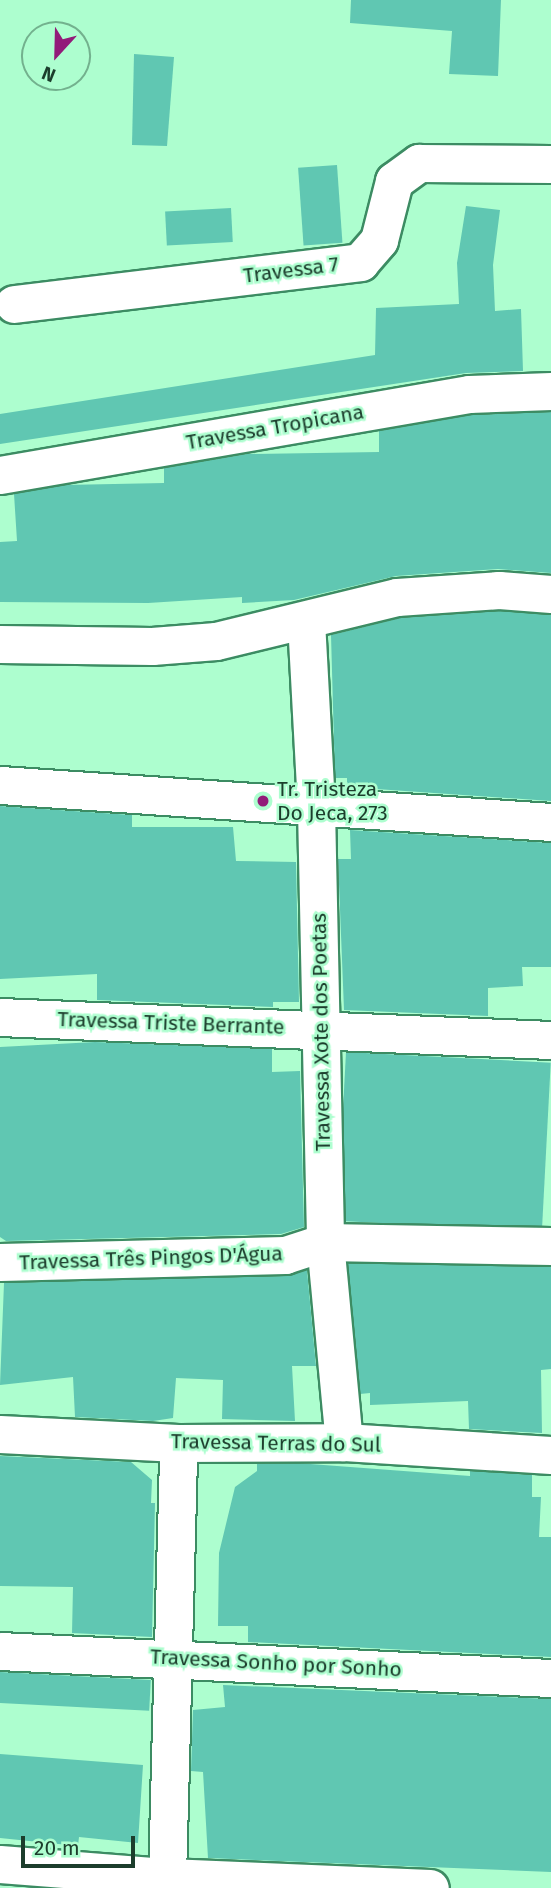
<!DOCTYPE html>
<html>
<head>
<meta charset="utf-8">
<style>
	body { margin:0 }
	#map { position:relative; width:551px; height:1888px; overflow:hidden; background:#adfecf; font-family:"Fira Sans",sans-serif }
	div>[style] { position:absolute }
	.building>* { inset:0; background:#60c7b2; transform-origin:0 0 }
	.roads { filter:drop-shadow(2px 0 #3c8c63) drop-shadow(-2px 0 #3c8c63) drop-shadow(0 2px #3c8c63) drop-shadow(0 -2px #3c8c63) }
	.minor>* { height:37px; margin:-18.5px; padding:0 18.5px; transform-origin:18.5px; border-radius:18.5px; background:#fff }
	.dots>* { width:19px; height:19px; translate:-50% -50%; box-sizing:border-box; border:4px solid #adfecf; border-radius:50% }
	span { translate:-50% -50%; white-space:nowrap; text-align:center; line-height:1.15; -webkit-text-stroke:5px #adfecf; paint-order:stroke }
	.street-label { font-size:21px; color:#1c3d2c }
	.poi-label { font-size:21px; color:#1c3d2c }
	.left { translate:0 -50%; text-align:left }
	.north { position:absolute; left:21px; top:21px; width:70px; height:70px; box-sizing:border-box; background:#adfecf; border:2px solid #73b18e; border-radius:50%; rotate:202deg; font-size:19px; font-weight:700; line-height:28px; text-align:center; color:#1c3d2c }
	.north::after { content:''; display:block; margin:auto; width:24px; height:32px; background:#921b79; clip-path:polygon(50% 0,100% 100%,50% 72%,0 100%) }
	.scale { position:absolute; left:21px; top:1836px; width:114px; height:32px; box-sizing:border-box; border:4px solid #1c3d2c; border-top:0; padding-left:9px; font-size:21px; line-height:24px; white-space:nowrap; color:#1c3d2c; -webkit-text-stroke:5px #adfecf; paint-order:stroke }
</style>
</head>
<body>
<div id="map">
	<div class="building">
		<i style="clip-path:polygon(351px 0,501px 0,498px 76px,449px 74px,452px 31px,350px 23px)"></i>
		<i style="clip-path:polygon(134px 54px,174px 57px,167px 146px,132px 145px)"></i>
		<i style="left:337px;top:165px;width:78px;height:39px;rotate:86deg"></i>
		<i style="clip-path:polygon(466px 206px,500px 210px,493px 265px,495px 311px,521px 309px,523px 371px,466px 373px,0 444px,0 414px,375px 355px,376px 308px,459px 304px,457px 263px)"></i>
		<i style="left:231px;top:208px;width:34px;height:66px;rotate:87deg"></i>
		<i style="clip-path:polygon(551px 412px,551px 573px,498px 569px,396px 576px,294px 600px,242px 603px,242px 597px,148px 603px,0 602px,0 542px,17px 541px,14px 494px,64px 485px,164px 483px,164px 468px,247px 454px,379px 452px,379px 431px,471px 415px)"></i>
		<i style="clip-path:polygon(499px 611px,551px 615px,551px 801px,347px 787px,347px 778px,335px 778px,331px 635px,400px 618px)"></i>
		<i style="clip-path:polygon(0 806px,132px 815px,132px 827px,233px 827px,236px 861px,296px 862px,299px 1002px,273px 1002px,273px 1007px,97px 1000px,97px 974px,0 979px)"></i>
		<i style="clip-path:polygon(350px 830px,551px 843px,551px 967px,522px 967px,523px 986px,488px 988px,488px 1016px,344px 1010px,338px 859px,351px 859px)"></i>
		<i style="clip-path:polygon(95px 1042px,272px 1049px,272px 1072px,300px 1071px,304px 1227px,281px 1234px,6px 1241px,0 1237px,0 1047px)"></i>
		<i style="left:346px;top:1052px;width:205px;height:169px;rotate:3deg"></i>
		<i style="clip-path:polygon(348px 1263px,551px 1267px,551px 1369px,541px 1370px,542px 1433px,469px 1429px,468px 1401px,370px 1405px,370px 1393px,360px 1394px)"></i>
		<i style="clip-path:polygon(307px 1270px,316px 1366px,292px 1366px,295px 1421px,222px 1419px,223px 1380px,176px 1378px,173px 1418px,153px 1421px,75px 1417px,73px 1377px,0 1385px,4px 1283px,286px 1276px)"></i>
		<i style="clip-path:polygon(0 1456px,131px 1462px,152px 1480px,151px 1503px,155px 1503px,152px 1637px,72px 1633px,73px 1587px,0 1586px)"></i>
		<i style="clip-path:polygon(297px 1463px,470px 1476px,470px 1471px,532px 1475px,532px 1497px,541px 1497px,539px 1537px,551px 1537px,551px 1657px,248px 1642px,248px 1626px,218px 1626px,219px 1553px,235px 1487px,257px 1471px,257px 1464px)"></i>
		<i style="left:0;top:1672px;width:151px;height:31px;rotate:3deg"></i>
		<i style="clip-path:polygon(223px 1685px,551px 1699px,551px 1872px,208px 1858px,203px 1772px,191px 1771px,193px 1710px,225px 1707px)"></i>
		<i style="clip-path:polygon(0 1754px,143px 1765px,138px 1843px,79px 1837px,78px 1846px,0 1838px)"></i>
	</div>
	<div class="roads">
		<div class="minor">
			<i style="left:14px;top:304px;width:349px;rotate:-6.9deg"></i>
			<i style="left:360px;top:262px;width:29px;rotate:-49deg"></i>
			<i style="left:379px;top:240px;width:61px;rotate:-75.7deg"></i>
			<i style="left:394px;top:181px;width:31px;rotate:-36deg"></i>
			<i style="left:419px;top:163px;width:132px;rotate:0.4deg"></i>
			<i style="left:0;top:475px;width:476px;rotate:-9.8deg"></i>
			<i style="left:469px;top:394px;width:82px;rotate:-2.1deg"></i>
			<i style="left:306px;top:621px;width:187px;rotate:86.9deg"></i>
			<i style="left:316px;top:808px;width:434px;rotate:88.8deg"></i>
			<i style="left:325px;top:1242px;width:201px;rotate:84.6deg"></i>
			<i style="left:0;top:644px;width:152px;rotate:0.8deg"></i>
			<i style="left:152px;top:646px;width:64px;rotate:-4.5deg"></i>
			<i style="left:216px;top:641px;width:186px;rotate:-13.7deg"></i>
			<i style="left:397px;top:597px;width:102px;rotate:-3.9deg"></i>
			<i style="left:499px;top:590px;width:52px;rotate:4.4deg"></i>
			<i style="left:0;top:785px;width:552px;rotate:3.84deg"></i>
			<i style="left:0;top:1017px;width:551px;rotate:2.39deg"></i>
			<i style="left:0;top:1262px;width:285px;rotate:-1.4deg"></i>
			<i style="left:285px;top:1255px;width:42px;rotate:-18deg"></i>
			<i style="left:325px;top:1242px;width:226px;rotate:1deg"></i>
			<i style="left:0;top:1434px;width:178px;rotate:2.9deg"></i>
			<i style="left:178px;top:1443px;width:166px;rotate:-0.3deg"></i>
			<i style="left:344px;top:1442px;width:207px;rotate:3.6deg"></i>
			<i style="left:0;top:1651px;width:552px;rotate:2.81deg"></i>
			<i style="left:0;top:1864px;width:168px;rotate:4.5deg"></i>
			<i style="left:167px;top:1877px;width:263px;rotate:2.4deg"></i>
			<i style="left:167px;top:1877px;width:434px;rotate:-88.5deg"></i>
		</div>
	</div>
	<div class="dots">
		<i style="left:263px;top:801px;background:#921b79"></i>
	</div>
	<div class="street-label">
		<span style="left:291px;top:270px;rotate:-7deg">Travessa 7</span>
		<span style="left:275px;top:427px;rotate:-10deg">Travessa Tropicana</span>
		<span style="left:171px;top:1023px;rotate:2deg">Travessa Triste Berrante</span>
		<span style="left:321px;top:1032px;rotate:-91deg">Travessa Xote dos Poetas</span>
		<span style="left:151px;top:1258px;rotate:-2deg">Travessa Três Pingos D'Água</span>
		<span style="left:276px;top:1443px;rotate:1deg">Travessa Terras do Sul</span>
		<span style="left:276px;top:1663px;rotate:3deg">Travessa Sonho por Sonho</span>
	</div>
	<div class="poi-label">
		<span class="left" style="left:277px;top:801px">Tr. Tristeza<br>Do Jeca, 273</span>
	</div>
	<div class="north">N</div>
	<div class="scale">20 m</div>
</div>
</body>
</html>
